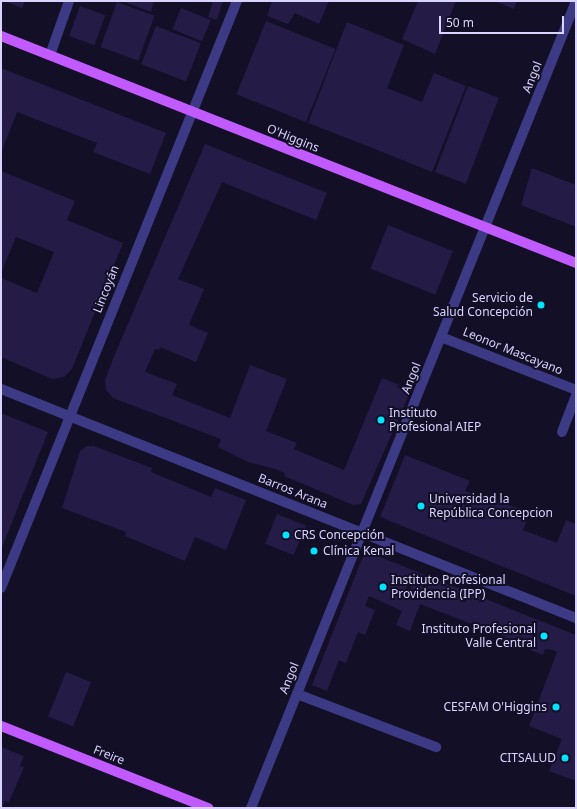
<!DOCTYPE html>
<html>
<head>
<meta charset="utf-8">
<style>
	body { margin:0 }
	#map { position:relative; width:577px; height:809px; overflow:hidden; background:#130f26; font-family:"Noto Sans",sans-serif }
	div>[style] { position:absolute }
	.building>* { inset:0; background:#241b47; transform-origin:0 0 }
	.minor>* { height:10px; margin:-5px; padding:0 5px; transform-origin:5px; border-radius:5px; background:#3d3a85 }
	.major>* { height:10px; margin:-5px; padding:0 5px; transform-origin:5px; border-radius:5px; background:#c25bff }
	.dots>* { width:11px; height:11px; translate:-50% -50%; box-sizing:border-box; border:2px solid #130f26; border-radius:50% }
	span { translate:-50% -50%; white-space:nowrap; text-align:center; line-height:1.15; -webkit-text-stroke:4px #130f26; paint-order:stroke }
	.street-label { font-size:12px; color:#d9d4ff }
	.poi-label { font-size:12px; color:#d9d4ff }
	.right { translate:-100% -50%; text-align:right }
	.left { translate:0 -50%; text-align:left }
	.frame { position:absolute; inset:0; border:2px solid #d9d4ff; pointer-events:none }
	.scale { position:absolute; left:439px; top:16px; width:125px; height:18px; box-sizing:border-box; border:2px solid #d9d4ff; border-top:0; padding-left:5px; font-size:12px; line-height:14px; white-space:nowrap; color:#d9d4ff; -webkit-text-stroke:3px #130f26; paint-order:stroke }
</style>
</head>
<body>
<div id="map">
	<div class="building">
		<i style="clip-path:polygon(4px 1px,25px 1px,22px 8px)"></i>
		<i style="clip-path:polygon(128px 1px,154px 1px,151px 12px,127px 3px)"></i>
		<i style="clip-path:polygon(213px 1px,223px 1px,217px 20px,208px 17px)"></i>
		<i style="clip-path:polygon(272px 1px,329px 1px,319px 24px,295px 13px,288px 24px,267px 16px)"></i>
		<i style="clip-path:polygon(418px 1px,456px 1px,435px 54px,402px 39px)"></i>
		<i style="clip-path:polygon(494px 1px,517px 1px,514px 9px)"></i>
		<i style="left:117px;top:2px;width:40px;height:48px;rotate:20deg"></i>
		<i style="left:80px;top:6px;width:27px;height:32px;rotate:20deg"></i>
		<i style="left:181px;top:8px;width:32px;height:23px;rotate:22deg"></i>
		<i style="left:266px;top:21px;width:75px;height:79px;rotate:22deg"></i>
		<i style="clip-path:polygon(347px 22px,404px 45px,387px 88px,422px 102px,434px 73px,466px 86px,432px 172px,365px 145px,376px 119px,365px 145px,308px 123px)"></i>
		<i style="left:156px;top:26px;width:48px;height:41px;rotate:21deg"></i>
		<i style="clip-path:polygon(1px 68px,166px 133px,150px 174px,93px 152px,97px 143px,17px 112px,1px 153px)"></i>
		<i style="left:468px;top:86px;width:33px;height:92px;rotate:21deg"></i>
		<i style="clip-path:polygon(205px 144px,327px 193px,316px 220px,222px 182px,178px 279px,204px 289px,189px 325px,208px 333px,196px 362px,160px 347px,159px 350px,155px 349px,145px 372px,177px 384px,172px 395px,230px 418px,250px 365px,287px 379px,266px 431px,297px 443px,294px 449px,344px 470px,382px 378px,411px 390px,361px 504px,353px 505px,284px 476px,285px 473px,275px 469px,248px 462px,218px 447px,221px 439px,113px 398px,106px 390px,105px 380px,115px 354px)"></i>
		<i style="clip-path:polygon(532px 168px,576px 185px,576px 227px,521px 205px)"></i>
		<i style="clip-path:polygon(1px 171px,75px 201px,67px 220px,123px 243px,72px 369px,64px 377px,52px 379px,1px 357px,1px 278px,37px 293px,54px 252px,16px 237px,1px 273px)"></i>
		<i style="left:388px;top:225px;width:70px;height:47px;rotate:22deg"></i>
		<i style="clip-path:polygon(1px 413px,48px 432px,1px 550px)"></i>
		<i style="clip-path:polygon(87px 446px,94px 446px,152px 468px,151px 472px,211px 497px,215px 488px,246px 500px,226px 550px,195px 537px,185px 561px,125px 536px,126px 532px,62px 508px,80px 451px)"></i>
		<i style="clip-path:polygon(405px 455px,470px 481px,465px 491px,530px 512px,523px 530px,557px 543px,566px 520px,576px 524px,576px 596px,380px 517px)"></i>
		<i style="left:277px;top:514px;width:31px;height:32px;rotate:22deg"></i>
		<i style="clip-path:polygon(evenodd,365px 551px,576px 635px,576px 781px,549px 771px,562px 739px,529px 726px,557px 652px,553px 650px,545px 649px,543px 655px,530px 650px,532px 644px,527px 642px,526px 645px,420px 604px,410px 631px,396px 625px,402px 611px,369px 596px,365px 606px,375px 610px,365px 635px,358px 632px,346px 663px,339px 660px,327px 691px,312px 685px,365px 551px,408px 584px,412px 586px,407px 597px,403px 596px,408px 584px)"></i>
		<i style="left:66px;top:672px;width:27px;height:48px;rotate:22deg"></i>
		<i style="clip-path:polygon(1px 747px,24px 756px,20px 766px,24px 767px,9px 802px,5px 801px,2px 808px)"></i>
	</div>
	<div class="minor">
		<i style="left:50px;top:55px;width:57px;rotate:-70.6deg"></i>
		<i style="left:441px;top:337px;width:145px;rotate:21.4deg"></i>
		<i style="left:1px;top:389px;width:619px;rotate:21.72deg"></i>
		<i style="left:562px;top:432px;width:39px;rotate:-69deg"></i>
		<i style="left:1px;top:588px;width:633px;rotate:-68.1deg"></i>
		<i style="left:297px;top:694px;width:149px;rotate:20.9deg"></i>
		<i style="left:251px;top:808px;width:870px;rotate:-68.06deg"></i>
	</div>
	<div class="major">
		<i style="left:1px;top:36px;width:618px;rotate:21.54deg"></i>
		<i style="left:1px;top:726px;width:223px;rotate:21.6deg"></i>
	</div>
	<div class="dots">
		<i style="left:541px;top:305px;background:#00e5ff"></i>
		<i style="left:381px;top:420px;background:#00e5ff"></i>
		<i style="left:421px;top:506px;background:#00e5ff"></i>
		<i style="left:286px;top:535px;background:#00e5ff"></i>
		<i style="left:314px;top:551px;background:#00e5ff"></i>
		<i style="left:383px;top:587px;background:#00e5ff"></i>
		<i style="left:544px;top:636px;background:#00e5ff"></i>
		<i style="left:556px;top:707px;background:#00e5ff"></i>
		<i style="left:565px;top:758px;background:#00e5ff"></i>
	</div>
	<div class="street-label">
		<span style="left:532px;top:77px;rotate:-68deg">Angol</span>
		<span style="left:293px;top:138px;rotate:22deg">O'Higgins</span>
		<span style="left:106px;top:289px;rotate:-68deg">Lincoyán</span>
		<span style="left:513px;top:351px;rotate:22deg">Leonor Mascayano</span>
		<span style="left:411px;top:378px;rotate:-68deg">Angol</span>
		<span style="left:293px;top:491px;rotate:22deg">Barros Arana</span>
		<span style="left:289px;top:678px;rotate:-68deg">Angol</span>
		<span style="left:109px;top:755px;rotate:22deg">Freire</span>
	</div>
	<div class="poi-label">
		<span class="right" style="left:533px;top:305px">Servicio de<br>Salud Concepción</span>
		<span class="left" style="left:389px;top:420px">Instituto<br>Profesional AIEP</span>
		<span class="left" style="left:429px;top:506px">Universidad la<br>República Concepcion</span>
		<span class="left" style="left:294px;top:535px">CRS Concepción</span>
		<span class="left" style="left:323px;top:551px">Clínica Kenal</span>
		<span class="left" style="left:391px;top:587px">Instituto Profesional<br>Providencia (IPP)</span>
		<span class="right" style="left:536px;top:636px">Instituto Profesional<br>Valle Central</span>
		<span class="right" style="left:547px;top:707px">CESFAM O'Higgins</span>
		<span class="right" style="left:556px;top:758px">CITSALUD</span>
	</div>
	<div class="frame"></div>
	<div class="scale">50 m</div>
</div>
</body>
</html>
